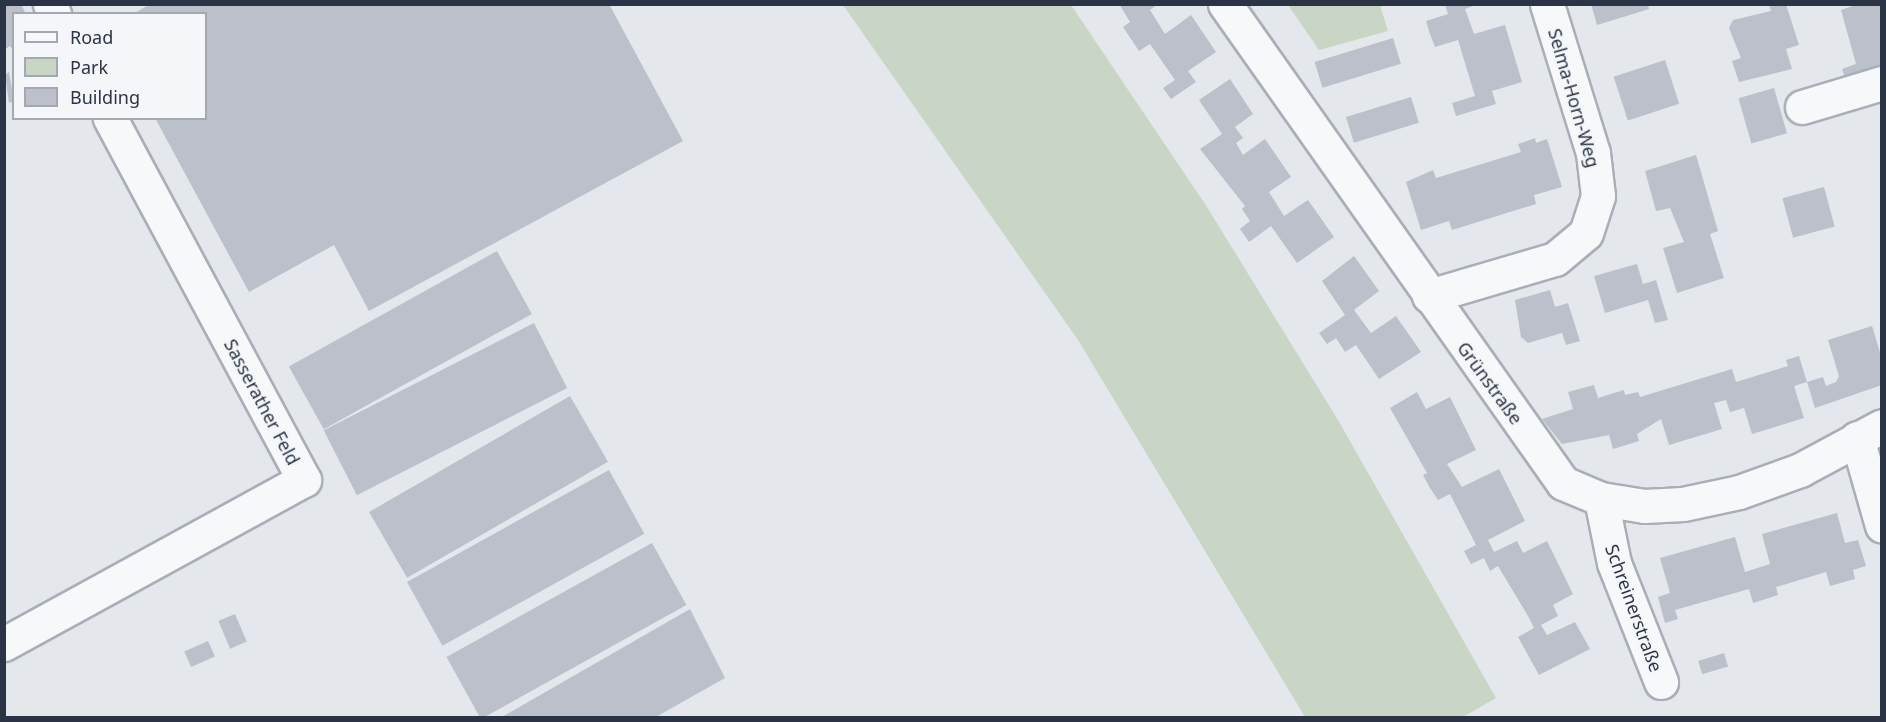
<!DOCTYPE html>
<html>
<head>
<meta charset="utf-8">
<style>
	body { margin:0 }
	#map { position:relative; width:1886px; height:722px; overflow:hidden; background:#e4e7ec; font-family:"Noto Sans",sans-serif }
	div>[style] { position:absolute }
	.green>* { inset:0; background:#c9d6c5 }
	.building>* { inset:0; background:#bbc0ca; transform-origin:0 0 }
	.roads { filter:drop-shadow(2px 0 #a9aeb7) drop-shadow(-2px 0 #a9aeb7) drop-shadow(0 2px #a9aeb7) drop-shadow(0 -2px #a9aeb7) }
	.minor>* { height:33px; margin:-16.5px; padding:0 16.5px; transform-origin:16.5px; border-radius:16.5px; background:#f7f8fa }
	span { translate:-50% -50%; white-space:nowrap; text-align:center; line-height:1.15; -webkit-text-stroke:4.5px #f4f6f9; paint-order:stroke }
	.street-label { font-size:18px; color:#2b3445 }
	.frame { position:absolute; inset:0; border:6px solid #2b3445; pointer-events:none }
	.legend { position:absolute; left:12px; top:12px; width:195px; height:108px; box-sizing:border-box; background:#f4f6f9; border:2px solid #a4a8b1; margin:0; padding:8px 10px; list-style:none; font-size:18px; color:#2b3445 }
	.legend li { display:flex; align-items:center; gap:12px; height:30px }
	.legend b { width:30px; border:2px solid #a4a8b1 }
</style>
</head>
<body>
<div id="map">
	<div class="green">
		<i style="clip-path:polygon(843px 5px,1071px 5px,1207px 207px,1338px 420px,1496px 698px,1463px 717px,1305px 717px,1078px 340px)"></i>
		<i style="clip-path:polygon(1288px 5px,1380px 5px,1388px 31px,1319px 50px)"></i>
	</div>
	<div class="building">
		<i style="clip-path:polygon(4px 4px,21px 4px,26px 14px,14px 14px,14px 52px,10px 46px,4px 50px)"></i>
		<i style="clip-path:polygon(150px 4px,609px 4px,683px 141px,369px 311px,334px 245px,249px 292px,155px 118px,206px 118px,206px 14px,133px 14px)"></i>
		<i style="clip-path:polygon(1119px 4px,1158px 4px,1150px 10px,1165px 34px,1191px 15px,1216px 52px,1188px 71px,1196px 82px,1171px 99px,1163px 88px,1175px 80px,1150px 44px,1139px 51px,1123px 27px,1130px 22px)"></i>
		<i style="clip-path:polygon(1445px 4px,1478px 4px,1465px 9px,1474px 34px,1505px 25px,1522px 82px,1492px 91px,1496px 104px,1456px 116px,1452px 103px,1475px 96px,1458px 40px,1435px 47px,1430px 34px,1426px 21px,1448px 14px)"></i>
		<i style="clip-path:polygon(1591px 4px,1648px 4px,1649px 9px,1597px 25px)"></i>
		<i style="clip-path:polygon(1769px 4px,1786px 4px,1799px 45px,1786px 49px,1792px 69px,1739px 82px,1732px 61px,1741px 58px,1729px 28px,1733px 20px,1771px 11px)"></i>
		<i style="clip-path:polygon(1859px 4px,1882px 4px,1882px 70px,1846px 81px,1842px 69px,1856px 64px,1841px 10px)"></i>
		<i style="left:1393px;top:38px;width:27px;height:82px;rotate:73deg"></i>
		<i style="left:1665px;top:60px;width:46px;height:54px;rotate:72deg"></i>
		<i style="clip-path:polygon(9px 72px,14px 101px,9px 103px,5px 75px)"></i>
		<i style="clip-path:polygon(1230px 79px,1253px 114px,1235px 127px,1243px 138px,1236px 143px,1243px 155px,1265px 139px,1291px 177px,1269px 192px,1284px 216px,1308px 200px,1334px 237px,1297px 263px,1271px 226px,1249px 242px,1240px 229px,1250px 221px,1242px 209px,1245px 206px,1200px 149px,1222px 134px,1199px 100px)"></i>
		<i style="left:1774px;top:88px;width:47px;height:37px;rotate:74deg"></i>
		<i style="left:1411px;top:97px;width:27px;height:68px;rotate:73deg"></i>
		<i style="clip-path:polygon(1535px 138px,1536px 143px,1547px 139px,1562px 187px,1534px 195px,1536px 204px,1452px 230px,1449px 221px,1421px 230px,1406px 182px,1433px 170px,1436px 178px,1521px 152px,1518px 144px)"></i>
		<i style="clip-path:polygon(1696px 155px,1718px 231px,1710px 234px,1724px 278px,1677px 293px,1663px 248px,1684px 242px,1670px 208px,1656px 211px,1645px 171px)"></i>
		<i style="left:1824px;top:187px;width:41px;height:43px;rotate:75deg"></i>
		<i style="left:497px;top:251px;width:72px;height:238px;rotate:61deg"></i>
		<i style="clip-path:polygon(1354px 256px,1379px 291px,1354px 310px,1371px 333px,1396px 316px,1421px 352px,1379px 379px,1356px 345px,1345px 352px,1336px 338px,1327px 344px,1319px 333px,1345px 315px,1322px 281px)"></i>
		<i style="clip-path:polygon(1637px 264px,1643px 284px,1656px 280px,1668px 320px,1655px 323px,1648px 300px,1605px 313px,1594px 276px)"></i>
		<i style="clip-path:polygon(1550px 290px,1555px 307px,1568px 303px,1580px 341px,1566px 345px,1562px 333px,1528px 343px,1521px 337px,1515px 300px)"></i>
		<i style="left:534px;top:323px;width:73px;height:236px;rotate:63deg"></i>
		<i style="clip-path:polygon(1872px 326px,1882px 359px,1882px 385px,1815px 408px,1807px 382px,1823px 377px,1826px 386px,1836px 382px,1839px 376px,1828px 340px)"></i>
		<i style="clip-path:polygon(1799px 356px,1807px 382px,1794px 386px,1804px 418px,1752px 434px,1744px 408px,1730px 412px,1726px 400px,1714px 403px,1722px 429px,1669px 445px,1661px 419px,1637px 434px,1639px 441px,1613px 449px,1609px 435px,1562px 444px,1542px 419px,1573px 409px,1568px 392px,1594px 385px,1598px 398px,1624px 390px,1625px 395px,1638px 392px,1640px 397px,1732px 369px,1736px 382px,1788px 366px,1786px 360px)"></i>
		<i style="clip-path:polygon(1417px 392px,1426px 409px,1450px 397px,1476px 450px,1447px 464px,1462px 487px,1499px 469px,1525px 521px,1488px 540px,1494px 552px,1517px 541px,1523px 553px,1547px 541px,1573px 594px,1553px 605px,1558px 616px,1541px 625px,1547px 635px,1575px 622px,1590px 649px,1539px 675px,1518px 637px,1534px 628px,1528px 616px,1498px 566px,1490px 571px,1484px 558px,1471px 564px,1464px 551px,1476px 545px,1450px 494px,1438px 500px,1430px 488px,1423px 475px,1427px 473px,1390px 408px)"></i>
		<i style="left:570px;top:396px;width:76px;height:232px;rotate:60deg"></i>
		<i style="left:609px;top:470px;width:73px;height:231px;rotate:61deg"></i>
		<i style="clip-path:polygon(1837px 513px,1845px 543px,1858px 540px,1866px 566px,1853px 570px,1855px 579px,1830px 586px,1826px 572px,1776px 587px,1778px 595px,1753px 603px,1749px 589px,1675px 610px,1678px 619px,1665px 623px,1658px 597px,1670px 593px,1660px 558px,1735px 537px,1745px 572px,1770px 564px,1762px 534px)"></i>
		<i style="left:652px;top:543px;width:71px;height:235px;rotate:61deg"></i>
		<i style="clip-path:polygon(690px 609px,725px 678px,654px 718px,500px 718px)"></i>
		<i style="left:235px;top:614px;width:30px;height:18px;rotate:67deg"></i>
		<i style="left:208px;top:641px;width:17px;height:26px;rotate:66deg"></i>
		<i style="left:1724px;top:653px;width:14px;height:27px;rotate:73deg"></i>
	</div>
	<div class="roads">
		<div class="minor">
			<i style="left:50px;top:4px;width:11px;rotate:68deg"></i>
			<i style="left:1225px;top:4px;width:586px;rotate:54.79deg"></i>
			<i style="left:1563px;top:483px;width:41px;rotate:22.8deg"></i>
			<i style="left:1601px;top:499px;width:44px;rotate:9.2deg"></i>
			<i style="left:1644px;top:506px;width:39px;rotate:-3deg"></i>
			<i style="left:1683px;top:504px;width:57px;rotate:-12.1deg"></i>
			<i style="left:1739px;top:492px;width:65px;rotate:-19.8deg"></i>
			<i style="left:1800px;top:470px;width:93px;rotate:-28.2deg"></i>
			<i style="left:1802px;top:107px;width:84px;rotate:-16.7deg"></i>
			<i style="left:1429px;top:296px;width:131px;rotate:-16.4deg"></i>
			<i style="left:1555px;top:259px;width:40px;rotate:-40deg"></i>
			<i style="left:1586px;top:233px;width:39px;rotate:-72deg"></i>
			<i style="left:1598px;top:196px;width:43px;rotate:-96.6deg"></i>
			<i style="left:1593px;top:153px;width:156px;rotate:-107.2deg"></i>
			<i style="left:1857px;top:438px;width:91px;rotate:74.1deg"></i>
			<i style="left:1601px;top:499px;width:65px;rotate:78.5deg"></i>
			<i style="left:1614px;top:563px;width:128px;rotate:68.4deg"></i>
			<i style="left:4px;top:644px;width:342px;rotate:-28.7deg"></i>
			<i style="left:304px;top:480px;width:411px;rotate:-118.2deg"></i>
		</div>
	</div>
	<div class="street-label">
		<span style="left:1574px;top:98px;rotate:74deg">Selma-Horn-Weg</span>
		<span style="left:1490px;top:383px;rotate:54deg">Grünstraße</span>
		<span style="left:262px;top:402px;rotate:62deg">Sasserather Feld</span>
		<span style="left:1634px;top:608px;rotate:70deg">Schreinerstraße</span>
	</div>
	<div class="frame"></div>
	<ul class="legend">
	<li><b style="height:8px;background:#f7f8fa"></b>Road</li>
	<li><b style="height:16px;background:#c9d6c5"></b>Park</li>
	<li><b style="height:16px;background:#bbc0ca"></b>Building</li>
	</ul>
</div>
</body>
</html>
